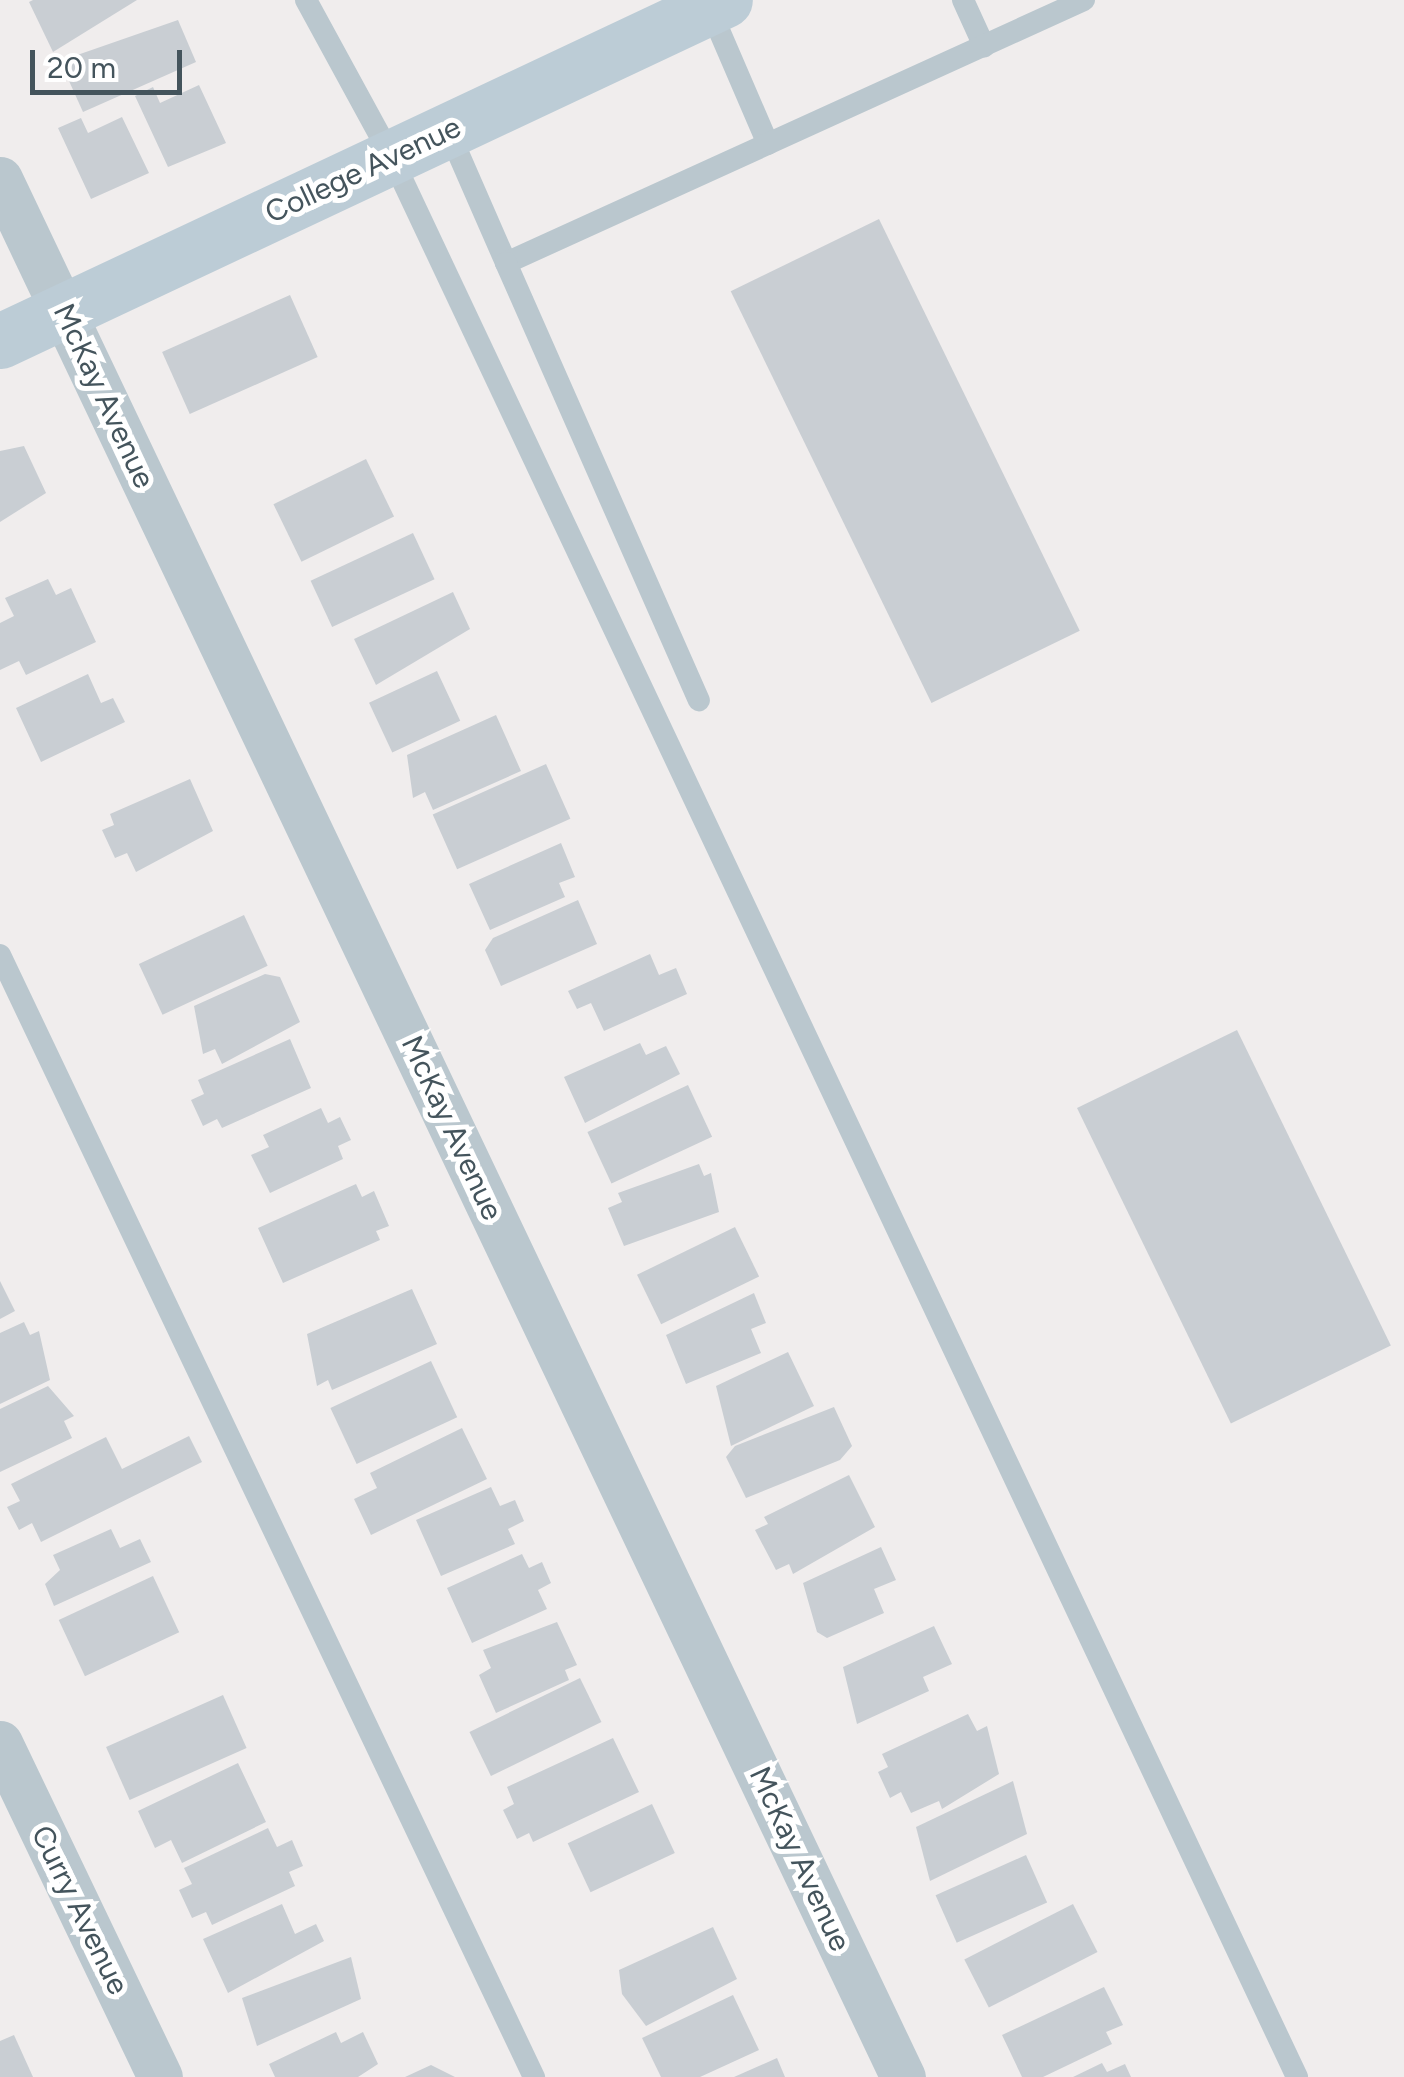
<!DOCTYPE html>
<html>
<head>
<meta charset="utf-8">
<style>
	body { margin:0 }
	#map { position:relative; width:1404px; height:2077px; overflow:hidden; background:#f0eded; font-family:Figtree,sans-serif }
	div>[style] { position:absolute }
	.building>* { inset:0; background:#c9ced3; transform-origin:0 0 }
	.lane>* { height:22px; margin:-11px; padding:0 11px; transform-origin:11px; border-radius:11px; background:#bac7ce }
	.street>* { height:45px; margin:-22.5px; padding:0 22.5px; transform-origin:22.5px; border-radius:22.5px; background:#bac7ce }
	.secondary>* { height:55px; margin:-27.5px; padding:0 27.5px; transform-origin:27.5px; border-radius:27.5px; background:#bcccd6 }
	span { translate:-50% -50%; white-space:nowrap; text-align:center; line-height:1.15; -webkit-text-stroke:10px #fff; paint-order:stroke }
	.street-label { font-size:30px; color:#44545c }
	.scale { position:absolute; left:30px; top:50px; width:152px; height:45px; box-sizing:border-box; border:5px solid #44545c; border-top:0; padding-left:12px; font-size:30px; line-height:35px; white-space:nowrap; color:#44545c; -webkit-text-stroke:8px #fff; paint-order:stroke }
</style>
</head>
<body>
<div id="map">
	<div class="building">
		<i style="clip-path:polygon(137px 0,53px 52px,29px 2px,33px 0)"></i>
		<i style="clip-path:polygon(178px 20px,196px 62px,83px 112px,60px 61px)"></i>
		<i style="clip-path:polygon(199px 85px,226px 143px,168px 167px,135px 96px,153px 87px,160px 103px)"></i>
		<i style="clip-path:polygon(122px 117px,149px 173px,91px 199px,58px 128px,81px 118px,88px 133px)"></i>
		<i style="left:879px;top:219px;width:458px;height:165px;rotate:64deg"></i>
		<i style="left:290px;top:295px;width:68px;height:140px;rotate:66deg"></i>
		<i style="clip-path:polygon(24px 446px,46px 493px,0 522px,0 451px)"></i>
		<i style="left:366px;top:459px;width:64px;height:103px;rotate:64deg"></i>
		<i style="left:413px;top:533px;width:51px;height:113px;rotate:65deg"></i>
		<i style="clip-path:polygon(48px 579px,56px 595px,71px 588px,96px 642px,26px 675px,19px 661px,0 670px,0 623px,14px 616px,5px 598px)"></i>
		<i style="clip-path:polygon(453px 592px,470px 629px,376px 685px,354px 639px)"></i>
		<i style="left:437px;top:671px;width:55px;height:75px;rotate:65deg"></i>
		<i style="clip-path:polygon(88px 674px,101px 703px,113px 698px,125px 722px,41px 762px,16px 708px)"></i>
		<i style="clip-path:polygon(496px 715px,521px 771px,433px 810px,425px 792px,413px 798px,407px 755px)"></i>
		<i style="left:546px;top:764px;width:60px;height:124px;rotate:66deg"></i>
		<i style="clip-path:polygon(190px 779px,213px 831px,136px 872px,127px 853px,115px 858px,102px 830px,114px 825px,110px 814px)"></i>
		<i style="clip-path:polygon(561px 843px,575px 877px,559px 883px,565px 897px,490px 930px,469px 884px)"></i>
		<i style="clip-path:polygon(578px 900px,597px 944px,501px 986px,485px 950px,493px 938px)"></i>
		<i style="left:244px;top:915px;width:56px;height:116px;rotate:65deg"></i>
		<i style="clip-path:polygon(650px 954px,659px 975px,676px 968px,687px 994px,604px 1031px,591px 1003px,577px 1009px,568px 991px)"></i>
		<i style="clip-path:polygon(265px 974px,280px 977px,300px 1022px,222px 1064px,215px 1049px,203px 1054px,194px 1006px)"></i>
		<i style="left:1237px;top:1030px;width:351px;height:178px;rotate:64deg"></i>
		<i style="clip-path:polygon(290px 1039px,311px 1088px,222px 1128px,217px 1119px,203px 1126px,191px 1100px,204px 1094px,198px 1080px)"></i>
		<i style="clip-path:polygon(640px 1043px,646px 1055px,666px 1046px,680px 1074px,585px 1123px,564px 1077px)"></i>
		<i style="left:688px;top:1085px;width:57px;height:111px;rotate:65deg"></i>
		<i style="clip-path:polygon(321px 1108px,328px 1123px,340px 1117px,351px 1140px,338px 1146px,343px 1159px,270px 1193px,251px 1155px,269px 1147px,263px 1135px)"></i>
		<i style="clip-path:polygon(699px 1164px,704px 1176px,711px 1173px,719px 1212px,624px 1246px,608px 1208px,622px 1202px,618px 1193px)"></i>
		<i style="clip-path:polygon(356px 1184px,362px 1197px,374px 1191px,389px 1226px,376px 1231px,380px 1240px,283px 1283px,258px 1228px)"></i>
		<i style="left:735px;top:1227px;width:55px;height:109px;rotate:64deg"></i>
		<i style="clip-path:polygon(0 1281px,15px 1311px,0 1319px)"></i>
		<i style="clip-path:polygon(412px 1289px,437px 1344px,332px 1390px,328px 1380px,317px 1386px,307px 1334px)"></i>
		<i style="clip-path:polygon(754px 1293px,766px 1323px,751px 1329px,761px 1353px,686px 1384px,666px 1335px)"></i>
		<i style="clip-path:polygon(24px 1322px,30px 1335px,39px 1331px,50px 1380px,0 1404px,0 1333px)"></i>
		<i style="clip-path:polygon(788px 1352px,814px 1406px,731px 1446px,716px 1386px)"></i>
		<i style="left:431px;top:1361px;width:62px;height:111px;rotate:65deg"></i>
		<i style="clip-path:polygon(48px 1386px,74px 1416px,64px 1421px,72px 1438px,0 1472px,0 1409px)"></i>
		<i style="clip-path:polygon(834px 1407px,852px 1446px,840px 1460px,746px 1498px,726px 1457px,735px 1446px)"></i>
		<i style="clip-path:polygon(462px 1428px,487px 1479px,371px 1535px,354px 1499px,377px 1488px,370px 1473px)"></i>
		<i style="clip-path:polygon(189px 1436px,202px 1462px,41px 1542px,32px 1523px,19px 1530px,7px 1507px,20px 1501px,11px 1484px,106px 1437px,122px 1469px)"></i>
		<i style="clip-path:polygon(849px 1475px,875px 1527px,793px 1574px,789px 1564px,776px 1570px,755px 1530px,768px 1524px,764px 1517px)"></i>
		<i style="clip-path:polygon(491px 1487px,500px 1506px,515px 1500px,524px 1521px,508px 1529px,515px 1544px,441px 1576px,416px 1520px)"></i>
		<i style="clip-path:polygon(111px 1529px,120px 1548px,140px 1539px,151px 1562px,54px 1606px,45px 1584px,60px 1570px,53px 1555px)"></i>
		<i style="clip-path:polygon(881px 1547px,896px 1580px,874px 1589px,884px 1613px,827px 1638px,817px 1632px,803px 1583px)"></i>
		<i style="clip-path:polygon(522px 1554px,529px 1568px,542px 1562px,551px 1583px,538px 1590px,547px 1609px,472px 1643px,447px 1588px)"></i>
		<i style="left:153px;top:1576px;width:62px;height:104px;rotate:65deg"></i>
		<i style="clip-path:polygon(557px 1622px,577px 1665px,565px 1670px,569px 1680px,496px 1713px,479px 1675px,491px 1668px,483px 1650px)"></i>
		<i style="clip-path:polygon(934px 1626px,952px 1664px,923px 1677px,929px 1691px,857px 1724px,843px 1667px)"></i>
		<i style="left:580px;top:1678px;width:49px;height:123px;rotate:64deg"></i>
		<i style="left:223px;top:1695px;width:58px;height:128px;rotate:66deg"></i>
		<i style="clip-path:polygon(968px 1714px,977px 1731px,987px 1726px,999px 1774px,942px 1809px,939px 1801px,911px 1813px,901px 1792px,890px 1798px,878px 1772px,888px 1767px,882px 1754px)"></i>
		<i style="clip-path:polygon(613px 1738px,639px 1792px,533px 1842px,529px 1833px,517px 1839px,503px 1810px,514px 1804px,507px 1787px)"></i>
		<i style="clip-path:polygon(238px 1763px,266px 1822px,182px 1863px,171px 1840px,155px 1848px,138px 1811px)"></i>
		<i style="clip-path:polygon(1013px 1781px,1027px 1834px,930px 1881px,916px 1827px)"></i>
		<i style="left:652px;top:1804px;width:54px;height:93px;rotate:65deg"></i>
		<i style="clip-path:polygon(268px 1828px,277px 1847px,292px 1840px,303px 1866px,289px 1872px,295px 1886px,212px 1925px,206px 1912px,192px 1918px,179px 1890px,192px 1884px,184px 1868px)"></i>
		<i style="left:1026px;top:1855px;width:52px;height:99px;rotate:66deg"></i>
		<i style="clip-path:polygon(282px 1904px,295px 1934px,316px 1924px,324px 1941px,228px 1993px,203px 1939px)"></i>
		<i style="left:1073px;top:1904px;width:54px;height:122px;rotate:63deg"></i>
		<i style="clip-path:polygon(713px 1927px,737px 1979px,646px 2026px,622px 1994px,619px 1970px)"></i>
		<i style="clip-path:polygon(351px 1957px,361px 1999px,257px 2046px,242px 1998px)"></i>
		<i style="clip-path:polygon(1104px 1987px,1123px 2025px,1106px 2032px,1112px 2044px,1043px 2077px,1022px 2077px,1002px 2035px)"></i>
		<i style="clip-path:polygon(733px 1995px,759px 2050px,700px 2077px,661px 2077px,642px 2038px)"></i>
		<i style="clip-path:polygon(336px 2032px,341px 2043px,363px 2032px,378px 2064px,358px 2077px,275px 2077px,269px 2064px)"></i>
		<i style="clip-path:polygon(14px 2035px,33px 2077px,0 2077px,0 2041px)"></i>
		<i style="clip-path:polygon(777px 2058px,785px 2077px,734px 2077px)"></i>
		<i style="clip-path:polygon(1102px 2063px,1107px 2072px,1125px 2064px,1131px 2077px,1073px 2077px)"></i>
		<i style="clip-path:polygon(431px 2065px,455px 2077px,405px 2077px)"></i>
	</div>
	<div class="lane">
		<i style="left:306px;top:0;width:178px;rotate:61.4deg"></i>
		<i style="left:391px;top:156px;width:2124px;rotate:64.75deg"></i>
		<i style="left:963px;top:0;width:51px;rotate:65.5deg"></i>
		<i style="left:709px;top:7px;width:149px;rotate:66.7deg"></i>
		<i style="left:448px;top:130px;width:145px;rotate:66.4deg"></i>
		<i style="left:506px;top:263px;width:635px;rotate:-24.47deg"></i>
		<i style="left:506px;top:263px;width:478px;rotate:66.2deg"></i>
		<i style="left:0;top:955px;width:1243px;rotate:64.55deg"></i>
	</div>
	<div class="street">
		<i style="left:0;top:179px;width:2102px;rotate:64.56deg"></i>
		<i style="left:0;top:1743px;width:370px;rotate:64.4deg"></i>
	</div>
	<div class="secondary">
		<i style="left:0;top:341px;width:801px;rotate:-25.19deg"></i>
	</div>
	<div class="street-label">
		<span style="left:363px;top:170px;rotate:-25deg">College Avenue</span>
		<span style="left:104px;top:396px;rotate:65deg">McKay Avenue</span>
		<span style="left:452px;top:1128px;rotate:65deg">McKay Avenue</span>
		<span style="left:800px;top:1859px;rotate:65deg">McKay Avenue</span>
		<span style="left:80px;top:1910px;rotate:64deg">Curry Avenue</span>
	</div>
	<div class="scale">20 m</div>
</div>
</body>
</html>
